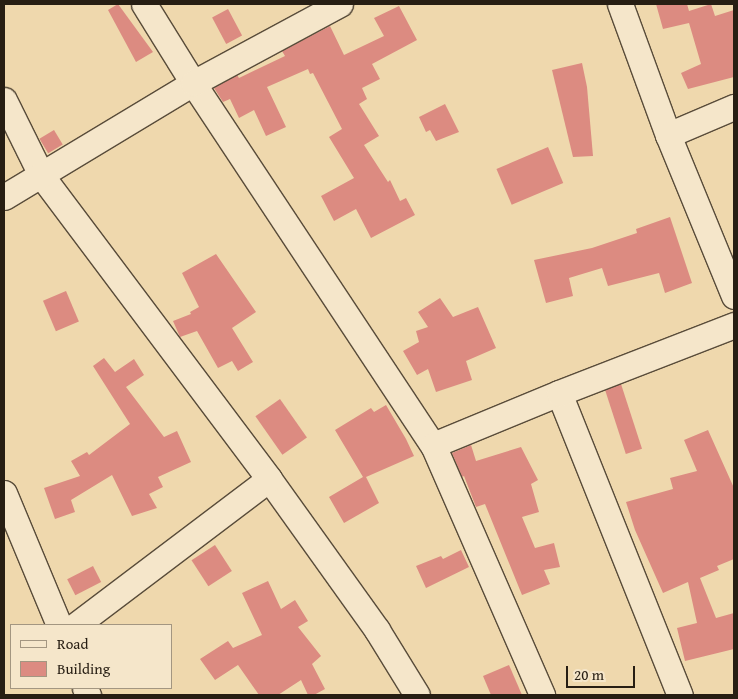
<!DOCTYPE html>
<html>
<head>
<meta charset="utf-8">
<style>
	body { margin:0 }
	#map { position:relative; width:738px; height:699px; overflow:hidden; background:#efd8ad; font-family:"Gentium Book Plus",serif }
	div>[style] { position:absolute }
	.building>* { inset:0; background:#dc8b81; transform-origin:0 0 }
	.roads { filter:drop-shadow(1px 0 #594c3a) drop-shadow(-1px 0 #594c3a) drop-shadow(0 1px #594c3a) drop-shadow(0 -1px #594c3a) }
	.minor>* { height:25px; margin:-12.5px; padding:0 12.5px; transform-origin:12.5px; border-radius:12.5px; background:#f5e6ca }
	span { translate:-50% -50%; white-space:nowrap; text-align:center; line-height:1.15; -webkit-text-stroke:4px #f5e6ca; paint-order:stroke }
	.frame { position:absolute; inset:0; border:5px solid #271e13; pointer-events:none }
	.legend { position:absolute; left:10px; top:624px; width:162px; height:65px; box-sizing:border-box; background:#f5e6ca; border:1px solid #a39681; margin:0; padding:6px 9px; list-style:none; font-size:15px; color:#271e13 }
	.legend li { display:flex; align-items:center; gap:10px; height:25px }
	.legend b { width:25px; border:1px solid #a39681 }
	.scale { position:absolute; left:566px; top:666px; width:69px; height:22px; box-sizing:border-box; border:2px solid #271e13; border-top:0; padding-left:6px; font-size:15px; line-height:18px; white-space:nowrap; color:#271e13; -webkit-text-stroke:4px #f5e6ca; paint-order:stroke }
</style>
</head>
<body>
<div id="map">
	<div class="building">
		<i style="clip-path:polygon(118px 4px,153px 52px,136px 62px,108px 10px)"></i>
		<i style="clip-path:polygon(656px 4px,687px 4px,689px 11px,711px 4px,715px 16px,734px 10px,734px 77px,688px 89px,681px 73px,701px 64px,689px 23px,663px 29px)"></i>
		<i style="clip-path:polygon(399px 6px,417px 40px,372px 64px,380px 79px,362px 88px,367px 99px,359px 104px,379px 136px,364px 145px,388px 182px,390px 180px,400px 201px,406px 198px,415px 215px,371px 238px,356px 209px,334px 221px,321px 196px,354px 178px,329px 137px,342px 129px,313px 73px,310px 74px,308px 69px,267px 87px,286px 127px,266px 136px,254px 110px,239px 118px,230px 99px,223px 102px,214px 88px,237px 75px,239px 78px,285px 56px,282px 51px,330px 26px,344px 55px,384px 36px,374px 18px)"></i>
		<i style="left:228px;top:9px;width:30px;height:18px;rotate:62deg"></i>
		<i style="clip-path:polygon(582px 63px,587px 87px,593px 156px,573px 157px,552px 70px)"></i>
		<i style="clip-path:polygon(445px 104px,459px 132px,436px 141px,430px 130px,426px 132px,419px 117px)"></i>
		<i style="left:54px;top:130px;width:17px;height:17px;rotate:59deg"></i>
		<i style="left:548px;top:147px;width:39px;height:56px;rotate:67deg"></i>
		<i style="clip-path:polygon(670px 217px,692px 283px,665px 293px,659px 273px,608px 286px,602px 268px,569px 278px,573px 296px,546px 303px,534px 260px,592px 248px,637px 233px,636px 229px)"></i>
		<i style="clip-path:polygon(216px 254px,256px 312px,232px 328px,253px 362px,238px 371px,232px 361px,218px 368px,197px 331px,180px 337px,173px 321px,191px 314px,190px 312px,199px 307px,182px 273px)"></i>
		<i style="left:66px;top:291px;width:33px;height:25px;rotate:67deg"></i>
		<i style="clip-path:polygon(440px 298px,453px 317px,478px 307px,496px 348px,466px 361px,472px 380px,436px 392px,428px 369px,417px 375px,403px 351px,419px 342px,416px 331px,428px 327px,418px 312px)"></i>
		<i style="clip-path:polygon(104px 358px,115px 372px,134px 359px,144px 375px,126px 387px,164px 437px,177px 431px,191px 462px,158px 477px,163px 487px,149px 494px,157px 508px,132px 516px,112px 475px,71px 500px,75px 512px,55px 519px,44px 488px,80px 476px,71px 461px,87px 452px,89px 455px,130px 424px,93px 366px)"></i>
		<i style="left:621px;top:384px;width:68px;height:17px;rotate:72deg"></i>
		<i style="left:280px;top:399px;width:47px;height:30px;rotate:55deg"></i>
		<i style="clip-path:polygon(386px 405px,406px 439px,414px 456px,366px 477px,379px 503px,344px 523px,329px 497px,363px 477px,335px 430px,371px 408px,374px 412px)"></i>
		<i style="clip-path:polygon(708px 430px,734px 488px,734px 559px,717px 566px,719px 570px,700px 578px,716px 618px,734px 613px,734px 649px,685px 661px,677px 628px,697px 623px,688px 582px,663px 593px,635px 530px,626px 502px,673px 489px,670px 478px,697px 471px,684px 440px)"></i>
		<i style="clip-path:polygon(471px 445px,476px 461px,521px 447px,538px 480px,531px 484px,539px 512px,522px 517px,535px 548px,554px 543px,560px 567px,544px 570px,550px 584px,522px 595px,485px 504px,476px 507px,464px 476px,462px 477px,452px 453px)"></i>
		<i style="left:215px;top:545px;width:31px;height:28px;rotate:57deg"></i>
		<i style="clip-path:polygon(461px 550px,469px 567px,426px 588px,416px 566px,441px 556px,443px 559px)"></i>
		<i style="left:93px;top:566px;width:18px;height:29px;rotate:63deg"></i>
		<i style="clip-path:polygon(268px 581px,281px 609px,295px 600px,308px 621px,298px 627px,321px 656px,312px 664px,325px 689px,314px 695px,308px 695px,301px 680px,278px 695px,259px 695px,238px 665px,215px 680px,200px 659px,228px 641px,233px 648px,262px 635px,242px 593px)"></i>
		<i style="clip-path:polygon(509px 665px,522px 695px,491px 695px,483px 676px)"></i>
	</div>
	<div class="roads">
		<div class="minor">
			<i style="left:144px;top:4px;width:93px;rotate:58.2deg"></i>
			<i style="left:193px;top:83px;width:434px;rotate:56.5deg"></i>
			<i style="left:433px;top:445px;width:273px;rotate:66.4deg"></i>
			<i style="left:620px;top:4px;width:140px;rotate:69.9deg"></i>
			<i style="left:668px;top:135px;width:174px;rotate:67.7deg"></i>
			<i style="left:4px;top:100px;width:84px;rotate:63.7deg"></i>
			<i style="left:41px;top:175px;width:380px;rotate:53.1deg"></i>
			<i style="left:269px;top:479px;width:186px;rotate:54.4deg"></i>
			<i style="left:377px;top:630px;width:76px;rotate:58.4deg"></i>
			<i style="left:668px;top:135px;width:72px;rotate:-23deg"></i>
			<i style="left:4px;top:197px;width:221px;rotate:-31.1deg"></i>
			<i style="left:193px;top:83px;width:167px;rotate:-28.3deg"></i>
			<i style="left:559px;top:393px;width:325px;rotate:68.2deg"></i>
			<i style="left:433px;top:445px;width:136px;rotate:-22.4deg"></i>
			<i style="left:559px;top:393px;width:188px;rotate:-21.2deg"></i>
			<i style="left:4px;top:493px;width:143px;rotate:67.4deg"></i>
			<i style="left:76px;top:625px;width:242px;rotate:-37.1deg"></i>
			<i style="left:85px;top:688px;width:8px;rotate:67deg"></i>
		</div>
	</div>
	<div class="frame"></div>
	<ul class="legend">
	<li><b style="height:6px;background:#f5e6ca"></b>Road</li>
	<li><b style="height:14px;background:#dc8b81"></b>Building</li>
	</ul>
	<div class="scale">20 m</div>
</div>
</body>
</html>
